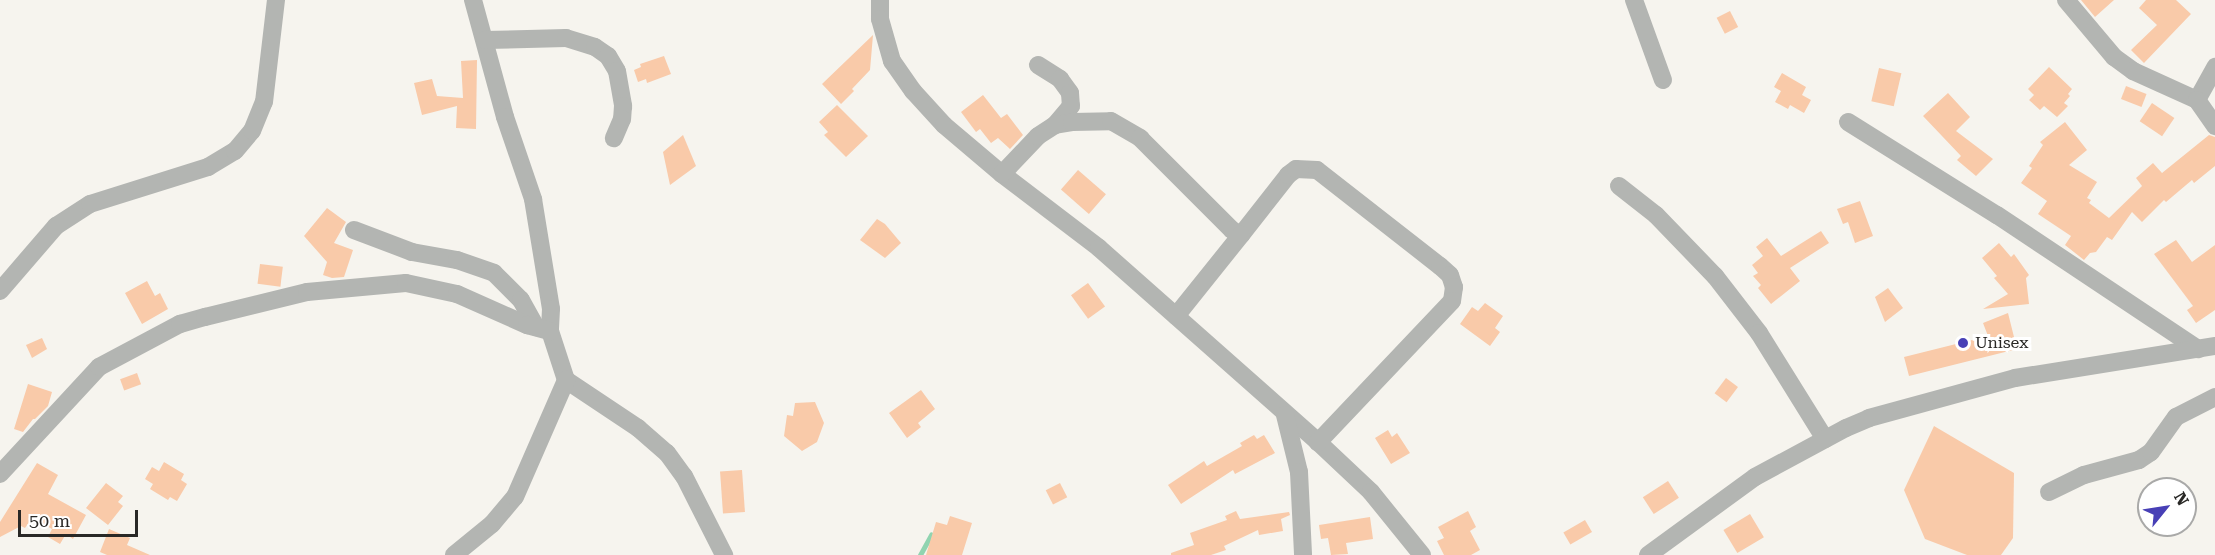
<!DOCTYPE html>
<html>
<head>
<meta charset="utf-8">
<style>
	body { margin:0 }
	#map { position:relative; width:2215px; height:555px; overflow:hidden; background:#f6f4ee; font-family:"Roboto Serif",serif }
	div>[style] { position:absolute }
	.stream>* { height:4.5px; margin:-2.25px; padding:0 2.25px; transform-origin:2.25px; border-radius:2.25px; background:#90d4b0 }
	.building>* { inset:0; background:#f9caa9; transform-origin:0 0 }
	.street>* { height:18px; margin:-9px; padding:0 9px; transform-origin:9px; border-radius:9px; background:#b3b5b2 }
	.dots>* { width:16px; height:16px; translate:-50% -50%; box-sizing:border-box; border:3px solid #fff; border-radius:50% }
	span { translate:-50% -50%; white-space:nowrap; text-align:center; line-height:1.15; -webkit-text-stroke:6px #fff; paint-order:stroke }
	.poi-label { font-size:16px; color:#292826 }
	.left { translate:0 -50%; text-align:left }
	.north { position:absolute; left:2137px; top:477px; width:60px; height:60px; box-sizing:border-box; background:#fff; border:2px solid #a9a9a8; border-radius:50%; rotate:60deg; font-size:16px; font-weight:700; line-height:24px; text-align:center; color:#292826 }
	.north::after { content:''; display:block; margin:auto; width:21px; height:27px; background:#4840b6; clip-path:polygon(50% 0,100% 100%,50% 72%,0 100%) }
	.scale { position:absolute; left:18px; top:510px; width:120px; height:27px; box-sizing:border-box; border:3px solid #292826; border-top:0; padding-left:8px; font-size:18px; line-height:21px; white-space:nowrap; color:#292826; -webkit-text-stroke:4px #fff; paint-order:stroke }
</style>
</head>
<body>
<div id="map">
	<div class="stream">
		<i style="left:920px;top:555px;width:23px;rotate:-61deg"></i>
	</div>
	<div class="building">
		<i style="clip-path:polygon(2081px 0,2114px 0,2095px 17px)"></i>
		<i style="clip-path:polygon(2146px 0,2176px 0,2191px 14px,2144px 63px,2131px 50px,2157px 25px,2139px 8px)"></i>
		<i style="left:1730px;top:11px;width:18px;height:15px;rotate:63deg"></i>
		<i style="clip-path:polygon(873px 35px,870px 70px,852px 89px,854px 91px,841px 104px,822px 84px)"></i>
		<i style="clip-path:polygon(664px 56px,671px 74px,647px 83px,646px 79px,638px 82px,634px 70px,641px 67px,640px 64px)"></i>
		<i style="clip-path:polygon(477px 60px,476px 129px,456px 128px,457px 106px,422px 115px,414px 83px,432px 79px,437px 96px,463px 98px,461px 61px)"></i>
		<i style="clip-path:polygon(2049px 67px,2072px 89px,2068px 94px,2070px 96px,2064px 103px,2068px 106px,2057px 117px,2044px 106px,2040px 110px,2029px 100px,2034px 95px,2028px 89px)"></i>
		<i style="left:1879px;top:68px;width:23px;height:34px;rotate:13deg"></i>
		<i style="clip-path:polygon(1782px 73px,1806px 87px,1802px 95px,1811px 100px,1804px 113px,1790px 105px,1788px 109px,1775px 102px,1781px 91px,1774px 87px)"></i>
		<i style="left:2126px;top:86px;width:22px;height:14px;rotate:21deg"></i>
		<i style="clip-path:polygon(1948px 93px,1970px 117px,1956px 131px,1993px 159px,1976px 176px,1957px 160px,1961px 156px,1923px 116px)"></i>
		<i style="clip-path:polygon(983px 95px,1001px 118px,1007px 114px,1023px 135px,1010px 149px,998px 138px,991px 143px,980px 129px,976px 132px,961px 112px)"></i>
		<i style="left:2152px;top:103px;width:27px;height:22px;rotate:34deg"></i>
		<i style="clip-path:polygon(837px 105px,868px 136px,846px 157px,824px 135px,828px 132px,819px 122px)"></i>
		<i style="clip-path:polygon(2065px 122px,2087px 150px,2069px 165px,2097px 182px,2087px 198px,2091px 200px,2089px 203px,2109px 218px,2142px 186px,2136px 178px,2153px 163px,2162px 173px,2209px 135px,2215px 137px,2215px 166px,2194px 183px,2192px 180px,2166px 202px,2164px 200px,2142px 222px,2132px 212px,2112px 240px,2107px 237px,2096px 252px,2090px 253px,2084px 260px,2065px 245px,2071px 236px,2038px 214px,2047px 201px,2021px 183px,2032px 168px,2029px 166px,2043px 145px,2040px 142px)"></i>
		<i style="clip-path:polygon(683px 135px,696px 166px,670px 185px,663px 152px)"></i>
		<i style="left:1078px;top:170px;width:37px;height:26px;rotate:41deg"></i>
		<i style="clip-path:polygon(1860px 201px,1873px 236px,1855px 243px,1848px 222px,1843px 224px,1837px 209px)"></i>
		<i style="clip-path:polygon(327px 208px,346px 222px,334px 243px,353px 250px,344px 277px,332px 278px,323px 275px,327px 262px,304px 236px)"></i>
		<i style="clip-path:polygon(877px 219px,885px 224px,901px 243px,885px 258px,860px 240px)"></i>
		<i style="clip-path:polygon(1821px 231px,1829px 243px,1790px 268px,1800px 281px,1771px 304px,1758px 288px,1761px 285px,1753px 276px,1758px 273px,1752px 265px,1763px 256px,1756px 247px,1767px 238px,1781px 256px)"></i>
		<i style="clip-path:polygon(2176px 240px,2192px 262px,2215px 245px,2215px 310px,2196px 323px,2187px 310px,2193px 306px,2154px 254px)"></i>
		<i style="clip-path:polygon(1999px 243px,2011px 257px,2014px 254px,2029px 275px,2026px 278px,2029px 304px,1983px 309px,2008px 294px,1994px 278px,1997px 276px,1982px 258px)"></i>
		<i style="left:260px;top:264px;width:23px;height:20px;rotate:7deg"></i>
		<i style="clip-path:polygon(147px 281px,155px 296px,160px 293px,168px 309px,142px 324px,125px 293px)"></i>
		<i style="left:1088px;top:283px;width:29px;height:21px;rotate:54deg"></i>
		<i style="clip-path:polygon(1888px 288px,1903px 308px,1885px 322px,1875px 297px)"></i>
		<i style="clip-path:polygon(1485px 303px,1503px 316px,1495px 328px,1500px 332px,1490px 346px,1460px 324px,1472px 307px,1478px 311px)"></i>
		<i style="clip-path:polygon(2008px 313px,2017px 349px,1909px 376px,1904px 357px,1988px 336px,1983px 323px)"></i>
		<i style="clip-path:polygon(42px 338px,47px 349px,32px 358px,26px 345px)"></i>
		<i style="left:137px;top:373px;width:12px;height:18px;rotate:70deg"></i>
		<i style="left:1726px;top:378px;width:15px;height:19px;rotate:37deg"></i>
		<i style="clip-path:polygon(28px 384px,52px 392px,48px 406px,35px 419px,33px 419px,23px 432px,14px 429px)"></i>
		<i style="clip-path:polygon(921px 390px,935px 409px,918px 423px,921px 427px,907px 438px,889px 413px)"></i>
		<i style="clip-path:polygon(815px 402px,824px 423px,817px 442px,802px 451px,784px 436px,787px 415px,793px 416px,795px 403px)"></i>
		<i style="clip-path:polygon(1934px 426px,2014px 473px,2013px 538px,2001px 555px,1967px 555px,1925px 539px,1904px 490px)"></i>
		<i style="clip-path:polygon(1388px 430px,1392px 437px,1397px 433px,1410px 453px,1391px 464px,1375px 438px)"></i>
		<i style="clip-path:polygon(1254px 435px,1257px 439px,1264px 435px,1275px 453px,1235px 474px,1233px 470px,1181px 504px,1168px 485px,1204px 461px,1207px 466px,1242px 446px,1240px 443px)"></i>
		<i style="clip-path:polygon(164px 462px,184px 474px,181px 480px,187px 484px,177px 501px,170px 497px,168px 500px,150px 489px,153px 484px,145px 479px,152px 467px,159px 471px)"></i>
		<i style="clip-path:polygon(37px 463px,58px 475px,48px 494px,86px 515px,73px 539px,66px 534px,60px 544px,48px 537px,52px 529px,32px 518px,25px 528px,21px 526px,0 537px,0 522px)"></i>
		<i style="left:742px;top:470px;width:42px;height:22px;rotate:86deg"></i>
		<i style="left:1668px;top:481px;width:20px;height:30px;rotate:57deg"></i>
		<i style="clip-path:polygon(106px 483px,123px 496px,118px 502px,123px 506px,108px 525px,86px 508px)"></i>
		<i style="left:1060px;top:483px;width:16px;height:16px;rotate:63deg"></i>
		<i style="clip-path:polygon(1236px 511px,1240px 519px,1289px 512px,1290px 515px,1281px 519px,1283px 531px,1259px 535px,1258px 530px,1224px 546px,1226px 550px,1211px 555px,1171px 555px,1171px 553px,1194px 545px,1190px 533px,1227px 520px,1225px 516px)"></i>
		<i style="clip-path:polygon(1468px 511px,1476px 527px,1470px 531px,1480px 550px,1471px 555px,1444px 555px,1437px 541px,1444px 538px,1438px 527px)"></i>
		<i style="left:1750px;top:514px;width:27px;height:31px;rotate:59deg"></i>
		<i style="clip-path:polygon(950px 516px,972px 523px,962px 555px,926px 555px,936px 522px,947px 525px)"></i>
		<i style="clip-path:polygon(1370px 517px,1373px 539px,1346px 543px,1348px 554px,1331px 555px,1328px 538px,1321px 539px,1319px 525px)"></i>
		<i style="left:1585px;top:520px;width:14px;height:25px;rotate:60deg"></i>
		<i style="clip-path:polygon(109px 529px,130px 538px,127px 545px,150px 555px,107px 555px,100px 552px)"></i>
	</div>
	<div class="street">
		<i style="left:473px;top:0;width:121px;rotate:74.7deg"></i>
		<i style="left:505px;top:117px;width:87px;rotate:71.1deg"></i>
		<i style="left:533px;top:199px;width:111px;rotate:80.7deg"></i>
		<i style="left:551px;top:309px;width:22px;rotate:93deg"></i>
		<i style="left:550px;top:331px;width:52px;rotate:71.9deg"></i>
		<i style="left:566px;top:380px;width:87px;rotate:33.7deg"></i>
		<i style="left:638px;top:428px;width:38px;rotate:41deg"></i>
		<i style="left:667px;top:453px;width:29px;rotate:54deg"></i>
		<i style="left:684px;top:476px;width:89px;rotate:63.1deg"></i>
		<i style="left:880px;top:0;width:19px;rotate:90deg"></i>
		<i style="left:880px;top:19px;width:44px;rotate:74.1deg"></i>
		<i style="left:892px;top:61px;width:37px;rotate:55deg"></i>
		<i style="left:913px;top:91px;width:46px;rotate:47.6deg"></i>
		<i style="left:944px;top:125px;width:76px;rotate:40.2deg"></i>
		<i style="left:1002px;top:174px;width:122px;rotate:37.3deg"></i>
		<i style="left:1099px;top:248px;width:293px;rotate:41.5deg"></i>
		<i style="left:1318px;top:442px;width:73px;rotate:43.3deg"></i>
		<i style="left:1371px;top:492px;width:81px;rotate:51deg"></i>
		<i style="left:1634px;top:0;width:85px;rotate:70.1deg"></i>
		<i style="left:2066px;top:0;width:75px;rotate:49.9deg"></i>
		<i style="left:2114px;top:57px;width:24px;rotate:36deg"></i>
		<i style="left:2133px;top:71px;width:70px;rotate:24.4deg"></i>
		<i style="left:485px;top:40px;width:81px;rotate:-1.4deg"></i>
		<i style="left:566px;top:38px;width:30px;rotate:17deg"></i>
		<i style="left:595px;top:47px;width:16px;rotate:35deg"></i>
		<i style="left:608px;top:56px;width:17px;rotate:59deg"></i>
		<i style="left:617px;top:71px;width:36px;rotate:80deg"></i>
		<i style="left:623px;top:106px;width:13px;rotate:94deg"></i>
		<i style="left:622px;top:119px;width:21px;rotate:113deg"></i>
		<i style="left:1038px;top:65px;width:26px;rotate:32deg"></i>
		<i style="left:1060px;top:79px;width:17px;rotate:54deg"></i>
		<i style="left:1070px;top:93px;width:13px;rotate:86deg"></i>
		<i style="left:1071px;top:106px;width:25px;rotate:130deg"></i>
		<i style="left:2197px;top:100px;width:38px;rotate:-61deg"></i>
		<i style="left:2197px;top:100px;width:32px;rotate:55deg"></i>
		<i style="left:1848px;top:122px;width:176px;rotate:32deg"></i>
		<i style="left:1997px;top:215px;width:242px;rotate:33.7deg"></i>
		<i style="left:1002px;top:174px;width:52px;rotate:-46.5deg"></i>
		<i style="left:1038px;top:136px;width:20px;rotate:-33deg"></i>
		<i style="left:1055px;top:125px;width:17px;rotate:-10deg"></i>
		<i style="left:1072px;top:122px;width:39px;rotate:-1deg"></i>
		<i style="left:1111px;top:121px;width:34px;rotate:30deg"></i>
		<i style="left:1140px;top:138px;width:130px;rotate:45deg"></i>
		<i style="left:1232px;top:230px;width:10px;rotate:29deg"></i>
		<i style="left:1241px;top:235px;width:76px;rotate:-51.9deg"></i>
		<i style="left:1288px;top:175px;width:10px;rotate:-37deg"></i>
		<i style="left:1296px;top:169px;width:21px;rotate:3deg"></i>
		<i style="left:1317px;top:170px;width:156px;rotate:38deg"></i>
		<i style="left:1440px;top:266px;width:13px;rotate:42deg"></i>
		<i style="left:1450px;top:275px;width:13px;rotate:72deg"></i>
		<i style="left:1454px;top:287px;width:14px;rotate:98deg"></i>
		<i style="left:1452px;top:301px;width:195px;rotate:133.5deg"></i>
		<i style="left:1619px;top:186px;width:47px;rotate:38.1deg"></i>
		<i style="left:1656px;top:215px;width:85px;rotate:46deg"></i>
		<i style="left:1715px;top:276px;width:72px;rotate:52.3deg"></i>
		<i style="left:1759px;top:333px;width:125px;rotate:58.1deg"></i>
		<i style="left:354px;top:230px;width:62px;rotate:20.8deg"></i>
		<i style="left:412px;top:252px;width:46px;rotate:10.1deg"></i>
		<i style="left:457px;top:260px;width:39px;rotate:19deg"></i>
		<i style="left:494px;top:273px;width:38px;rotate:45deg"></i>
		<i style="left:521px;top:300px;width:31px;rotate:61deg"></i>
		<i style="left:0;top:291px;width:86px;rotate:-49.3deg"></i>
		<i style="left:56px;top:226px;width:40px;rotate:-32.9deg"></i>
		<i style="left:90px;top:204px;width:124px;rotate:-17.4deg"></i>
		<i style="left:208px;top:167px;width:31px;rotate:-31deg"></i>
		<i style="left:235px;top:151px;width:26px;rotate:-50deg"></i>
		<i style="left:252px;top:131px;width:31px;rotate:-68deg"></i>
		<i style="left:264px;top:102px;width:103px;rotate:-83.3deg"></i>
		<i style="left:1176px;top:316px;width:104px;rotate:-51.3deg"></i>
		<i style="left:1285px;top:415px;width:59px;rotate:76.2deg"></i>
		<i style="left:1299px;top:472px;width:83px;rotate:87.2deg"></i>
		<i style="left:0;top:474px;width:146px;rotate:-47.2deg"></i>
		<i style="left:99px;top:367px;width:92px;rotate:-28deg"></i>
		<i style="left:180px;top:324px;width:26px;rotate:-16deg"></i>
		<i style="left:205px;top:317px;width:105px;rotate:-13.8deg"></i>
		<i style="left:307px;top:292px;width:99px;rotate:-5.2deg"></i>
		<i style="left:406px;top:283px;width:52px;rotate:12.2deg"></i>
		<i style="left:457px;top:294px;width:77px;rotate:23.9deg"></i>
		<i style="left:527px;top:325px;width:24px;rotate:15deg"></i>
		<i style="left:2049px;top:492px;width:39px;rotate:-26deg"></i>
		<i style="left:2084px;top:475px;width:57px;rotate:-15.3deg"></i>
		<i style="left:2139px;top:460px;width:14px;rotate:-34deg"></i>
		<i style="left:2151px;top:452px;width:43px;rotate:-54.5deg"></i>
		<i style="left:2176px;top:417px;width:44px;rotate:-27.1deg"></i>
		<i style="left:454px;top:555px;width:49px;rotate:-39.2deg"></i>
		<i style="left:492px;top:524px;width:35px;rotate:-50deg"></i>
		<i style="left:515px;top:497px;width:128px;rotate:-66.4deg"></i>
		<i style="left:1648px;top:555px;width:132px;rotate:-36.1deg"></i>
		<i style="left:1755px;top:477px;width:103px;rotate:-28.3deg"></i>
		<i style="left:1846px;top:428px;width:25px;rotate:-23deg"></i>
		<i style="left:1869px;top:418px;width:151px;rotate:-15.3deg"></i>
		<i style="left:2015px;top:378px;width:203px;rotate:-9.1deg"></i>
	</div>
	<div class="dots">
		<i style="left:1963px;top:343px;background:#4840b6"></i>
	</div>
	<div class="poi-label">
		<span class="left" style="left:1975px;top:343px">Unisex</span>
	</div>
	<div class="north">N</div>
	<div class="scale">50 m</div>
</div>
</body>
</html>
